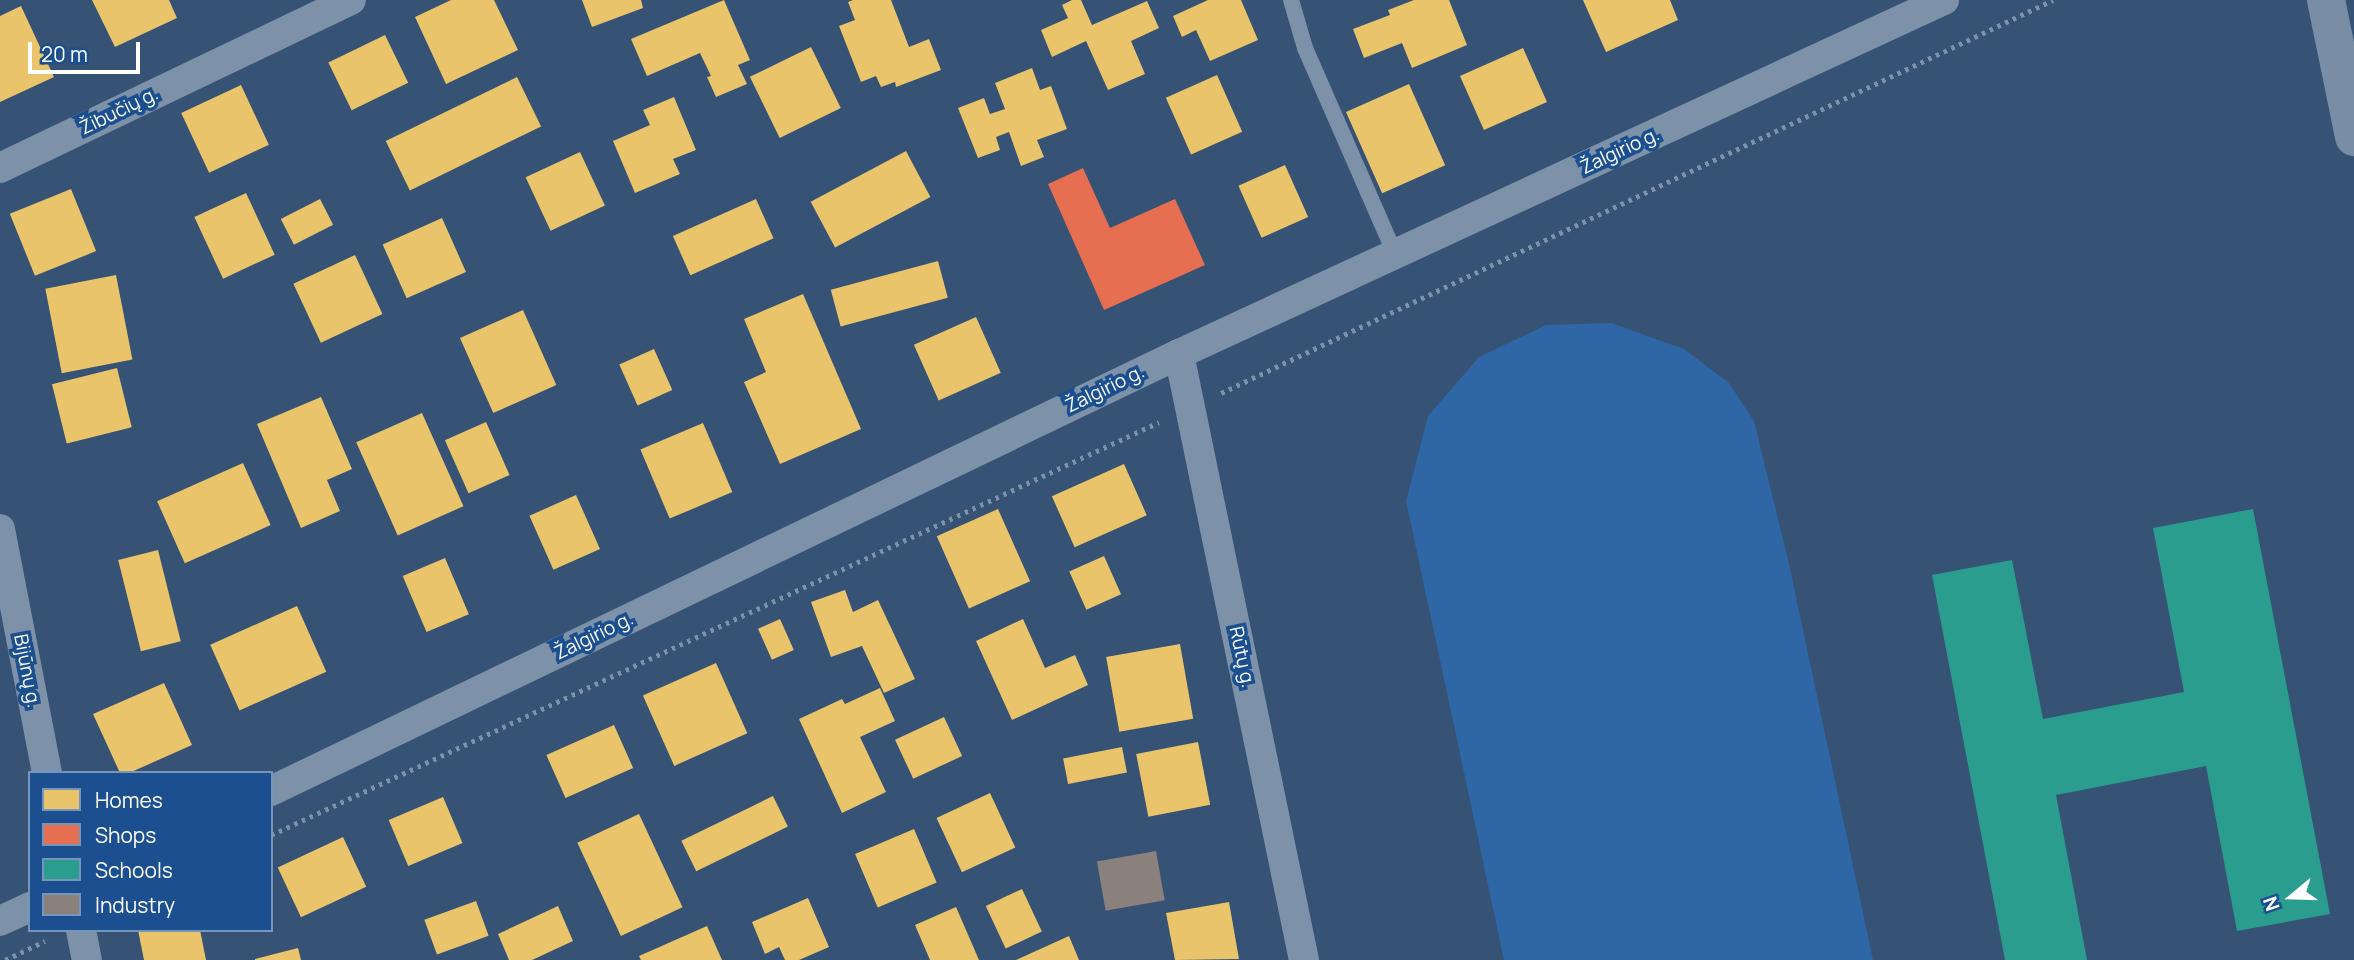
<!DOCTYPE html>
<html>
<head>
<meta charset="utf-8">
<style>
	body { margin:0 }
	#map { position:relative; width:2354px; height:960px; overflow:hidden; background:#365274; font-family:Manrope,sans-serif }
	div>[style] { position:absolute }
	.green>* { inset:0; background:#2f66a5 }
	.homes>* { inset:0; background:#e9c46a; transform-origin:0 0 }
	.shops>* { inset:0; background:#e76f51 }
	.schools>* { inset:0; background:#2a9d8f }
	.industry>* { inset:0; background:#8a817c; transform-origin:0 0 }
	.path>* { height:4.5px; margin-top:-2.25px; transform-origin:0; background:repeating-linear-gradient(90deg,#7d92a8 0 3.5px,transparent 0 8.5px) }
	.lane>* { height:16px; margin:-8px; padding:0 8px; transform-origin:8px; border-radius:8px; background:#7d92a8 }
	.street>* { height:30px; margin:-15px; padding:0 15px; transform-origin:15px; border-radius:15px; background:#7d92a8 }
	.secondary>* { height:38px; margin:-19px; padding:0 19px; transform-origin:19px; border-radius:19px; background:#798da4 }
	span { translate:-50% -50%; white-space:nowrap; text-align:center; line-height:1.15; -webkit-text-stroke:7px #1b4f8f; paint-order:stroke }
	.street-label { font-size:19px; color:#fff }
	.legend { position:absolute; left:28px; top:771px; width:245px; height:161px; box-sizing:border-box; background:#1b4f8f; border:2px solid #7695bc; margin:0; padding:9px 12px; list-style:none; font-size:21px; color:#fff }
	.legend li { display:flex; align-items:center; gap:14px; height:35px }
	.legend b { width:35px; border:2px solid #7695bc }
	.north { position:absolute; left:2256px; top:862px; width:70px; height:70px; -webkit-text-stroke:5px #1b4f8f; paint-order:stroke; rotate:251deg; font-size:19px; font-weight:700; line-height:28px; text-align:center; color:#fff }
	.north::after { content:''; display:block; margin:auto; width:24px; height:32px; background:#fff; clip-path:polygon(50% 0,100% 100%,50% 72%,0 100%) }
	.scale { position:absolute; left:28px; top:42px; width:112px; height:32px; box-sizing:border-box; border:4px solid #fff; border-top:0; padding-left:9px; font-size:21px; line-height:24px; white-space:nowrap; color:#fff; -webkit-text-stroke:5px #1b4f8f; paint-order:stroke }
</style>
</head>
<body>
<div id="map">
	<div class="green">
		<i style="clip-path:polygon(1611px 323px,1684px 349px,1729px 383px,1754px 421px,1788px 559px,1873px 960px,1504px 960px,1406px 501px,1428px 416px,1479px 357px,1546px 325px)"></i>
	</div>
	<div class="homes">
		<i style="clip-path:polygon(92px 0,169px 0,177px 18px,115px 47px)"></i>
		<i style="clip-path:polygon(451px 0,494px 0,518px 50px,446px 84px,415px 17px)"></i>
		<i style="clip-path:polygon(582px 0,641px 0,643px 8px,592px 27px)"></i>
		<i style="clip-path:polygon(724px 0,750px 60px,738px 65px,747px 84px,716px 97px,707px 77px,711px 76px,700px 53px,647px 76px,631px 39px)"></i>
		<i style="clip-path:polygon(853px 0,891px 0,909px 47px,929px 39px,941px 70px,896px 87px,895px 82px,881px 87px,876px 76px,861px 82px,839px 26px,855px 20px,848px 2px)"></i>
		<i style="clip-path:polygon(1072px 0,1081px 0,1092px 25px,1147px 1px,1159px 28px,1131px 41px,1145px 74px,1108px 90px,1086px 41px,1052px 57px,1041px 30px,1068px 18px,1062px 5px)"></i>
		<i style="clip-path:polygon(1208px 0,1241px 0,1258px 40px,1210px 61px,1196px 30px,1182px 37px,1173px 16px)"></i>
		<i style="clip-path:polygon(1414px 0,1449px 0,1467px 45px,1412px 68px,1402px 43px,1364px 58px,1353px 29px,1390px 15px,1388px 10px)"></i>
		<i style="clip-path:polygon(1583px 0,1670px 0,1678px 20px,1606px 52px)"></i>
		<i style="clip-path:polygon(21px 6px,54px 77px,0 102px,0 16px)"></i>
		<i style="left:385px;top:35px;width:53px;height:63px;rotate:64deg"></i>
		<i style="left:811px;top:47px;width:68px;height:68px;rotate:64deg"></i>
		<i style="left:1523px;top:48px;width:59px;height:69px;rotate:66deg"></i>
		<i style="clip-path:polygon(1032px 68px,1040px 90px,1051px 86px,1067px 129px,1037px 140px,1044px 157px,1021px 166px,1009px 132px,996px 137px,1000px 150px,978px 158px,958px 108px,984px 98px,990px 114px,1005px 109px,995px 83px)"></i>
		<i style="left:1217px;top:75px;width:62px;height:56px;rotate:66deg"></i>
		<i style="left:517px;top:77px;width:55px;height:146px;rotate:64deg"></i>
		<i style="left:1409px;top:84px;width:89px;height:69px;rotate:66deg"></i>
		<i style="left:241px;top:85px;width:66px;height:66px;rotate:65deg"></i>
		<i style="clip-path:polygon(674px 97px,696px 150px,673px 159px,680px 174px,635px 193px,613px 141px,650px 125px,643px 110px)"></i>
		<i style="left:906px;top:151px;width:52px;height:108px;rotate:62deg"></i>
		<i style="left:580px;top:152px;width:59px;height:60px;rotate:65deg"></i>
		<i style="left:1285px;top:165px;width:57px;height:51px;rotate:66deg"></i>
		<i style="left:71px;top:189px;width:67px;height:66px;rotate:68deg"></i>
		<i style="left:246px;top:193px;width:68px;height:57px;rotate:65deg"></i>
		<i style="left:320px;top:199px;width:29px;height:44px;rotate:63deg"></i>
		<i style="left:756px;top:199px;width:43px;height:91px;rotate:66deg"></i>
		<i style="left:442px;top:218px;width:59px;height:65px;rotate:66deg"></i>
		<i style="left:355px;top:255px;width:65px;height:68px;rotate:65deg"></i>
		<i style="left:938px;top:261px;width:38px;height:111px;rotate:75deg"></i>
		<i style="left:116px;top:275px;width:86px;height:72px;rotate:79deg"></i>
		<i style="clip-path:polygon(803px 294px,861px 429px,780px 464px,744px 382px,766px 372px,744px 319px)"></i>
		<i style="left:523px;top:310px;width:82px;height:69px;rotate:66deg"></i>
		<i style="left:976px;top:317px;width:61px;height:68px;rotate:66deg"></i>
		<i style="left:654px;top:349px;width:45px;height:38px;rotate:66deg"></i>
		<i style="left:117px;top:368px;width:61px;height:67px;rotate:76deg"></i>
		<i style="clip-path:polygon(321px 397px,352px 469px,327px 480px,340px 511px,301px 528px,257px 424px)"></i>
		<i style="left:422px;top:413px;width:102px;height:72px;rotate:66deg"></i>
		<i style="left:486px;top:422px;width:58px;height:45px;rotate:66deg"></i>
		<i style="left:703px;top:423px;width:75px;height:68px;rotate:67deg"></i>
		<i style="left:243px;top:463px;width:68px;height:94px;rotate:66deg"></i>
		<i style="left:1124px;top:464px;width:56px;height:79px;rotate:66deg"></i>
		<i style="left:576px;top:495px;width:59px;height:51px;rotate:66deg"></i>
		<i style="left:998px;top:509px;width:79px;height:67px;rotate:66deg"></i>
		<i style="left:158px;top:550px;width:94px;height:41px;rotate:76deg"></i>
		<i style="left:1104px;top:556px;width:42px;height:38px;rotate:66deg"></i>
		<i style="left:445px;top:558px;width:61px;height:46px;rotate:67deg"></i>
		<i style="clip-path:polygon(845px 590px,853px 612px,878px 600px,915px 679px,884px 693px,862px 646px,831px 657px,811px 602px)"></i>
		<i style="left:297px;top:606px;width:72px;height:95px;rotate:66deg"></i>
		<i style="left:780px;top:619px;width:34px;height:24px;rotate:66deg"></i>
		<i style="clip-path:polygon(1023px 619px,1045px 668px,1075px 655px,1088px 685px,1012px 720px,976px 641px)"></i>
		<i style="left:1180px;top:644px;width:76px;height:75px;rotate:80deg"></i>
		<i style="left:716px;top:663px;width:77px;height:80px;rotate:66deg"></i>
		<i style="clip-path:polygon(164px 683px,192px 745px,129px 773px,120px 773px,93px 714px)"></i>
		<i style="clip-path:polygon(880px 688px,895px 721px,860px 737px,886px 792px,842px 813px,799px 719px,842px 699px,845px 704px)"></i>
		<i style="left:944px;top:717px;width:43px;height:54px;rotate:65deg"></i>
		<i style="left:614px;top:725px;width:47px;height:74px;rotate:66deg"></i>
		<i style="left:1198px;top:742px;width:64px;height:63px;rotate:79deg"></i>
		<i style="left:1122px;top:747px;width:26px;height:60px;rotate:79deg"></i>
		<i style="left:990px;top:793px;width:60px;height:59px;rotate:65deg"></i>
		<i style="left:773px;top:796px;width:34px;height:102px;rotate:64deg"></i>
		<i style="left:443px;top:797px;width:50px;height:59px;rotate:67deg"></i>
		<i style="left:639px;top:814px;width:103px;height:68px;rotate:65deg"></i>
		<i style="left:914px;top:829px;width:58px;height:64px;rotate:67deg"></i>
		<i style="left:343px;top:837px;width:55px;height:72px;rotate:65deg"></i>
		<i style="left:1022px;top:889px;width:47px;height:40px;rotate:65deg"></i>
		<i style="clip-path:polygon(808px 898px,829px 947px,799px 960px,785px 960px,779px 947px,765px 954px,752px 922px)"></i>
		<i style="left:476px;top:901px;width:37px;height:55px;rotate:70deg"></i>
		<i style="clip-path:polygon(1229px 902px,1239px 959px,1175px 960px,1166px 913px)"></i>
		<i style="clip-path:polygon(558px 906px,573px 941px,532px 960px,509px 960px,498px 934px)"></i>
		<i style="clip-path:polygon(956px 907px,979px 960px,930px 960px,915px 925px)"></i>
		<i style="clip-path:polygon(707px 926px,722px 960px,641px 960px,639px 956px)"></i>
		<i style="clip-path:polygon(138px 930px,200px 930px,206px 960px,144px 960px)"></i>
		<i style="clip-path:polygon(1069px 936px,1079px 960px,1016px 960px)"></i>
		<i style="clip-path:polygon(298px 948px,301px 960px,255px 960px,255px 959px)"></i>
	</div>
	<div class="shops">
		<i style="clip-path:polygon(1083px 168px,1110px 228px,1175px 199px,1205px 265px,1104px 310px,1048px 184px)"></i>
	</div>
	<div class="schools">
		<i style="clip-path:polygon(2253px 509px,2330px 914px,2237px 931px,2206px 766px,2056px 795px,2087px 960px,2005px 960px,1932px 575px,2012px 560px,2043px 719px,2184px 692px,2153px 528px)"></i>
	</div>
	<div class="industry">
		<i style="left:1156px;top:851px;width:50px;height:60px;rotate:80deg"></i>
	</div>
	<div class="path">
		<i style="left:1221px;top:393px;width:920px;rotate:-25.28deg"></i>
		<i style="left:271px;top:835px;width:979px;rotate:-24.94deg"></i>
		<i style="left:5px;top:960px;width:44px;rotate:-25.4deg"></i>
	</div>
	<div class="lane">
		<i style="left:1291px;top:0;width:50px;rotate:73.7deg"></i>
		<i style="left:1305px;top:48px;width:227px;rotate:66.4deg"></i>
	</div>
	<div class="street">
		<i style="left:0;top:168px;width:389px;rotate:-25.6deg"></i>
		<i style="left:1179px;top:354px;width:619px;rotate:78.35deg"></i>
		<i style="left:0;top:529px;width:248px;rotate:79.1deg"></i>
		<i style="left:271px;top:791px;width:1008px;rotate:-25.7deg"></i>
		<i style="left:1179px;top:354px;width:843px;rotate:-24.83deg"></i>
		<i style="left:0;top:921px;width:33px;rotate:-25deg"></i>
		<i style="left:81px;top:930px;width:31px;rotate:79deg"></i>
	</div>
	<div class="secondary">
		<i style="left:2326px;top:0;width:140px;rotate:78.4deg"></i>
	</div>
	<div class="street-label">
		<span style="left:119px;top:111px;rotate:-26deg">Žibučių g.</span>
		<span style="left:1620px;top:151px;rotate:-25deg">Žalgirio g.</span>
		<span style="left:1105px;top:389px;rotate:-26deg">Žalgirio g.</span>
		<span style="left:594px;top:636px;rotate:-26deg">Žalgirio g.</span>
		<span style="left:1242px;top:657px;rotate:78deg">Rūtų g.</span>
		<span style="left:27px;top:671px;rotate:79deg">Bijūnų g.</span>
	</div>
	<ul class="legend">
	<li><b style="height:19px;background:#e9c46a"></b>Homes</li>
	<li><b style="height:19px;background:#e76f51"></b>Shops</li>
	<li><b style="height:19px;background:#2a9d8f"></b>Schools</li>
	<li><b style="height:19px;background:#8a817c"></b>Industry</li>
	</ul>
	<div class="north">N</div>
	<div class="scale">20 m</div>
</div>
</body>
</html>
